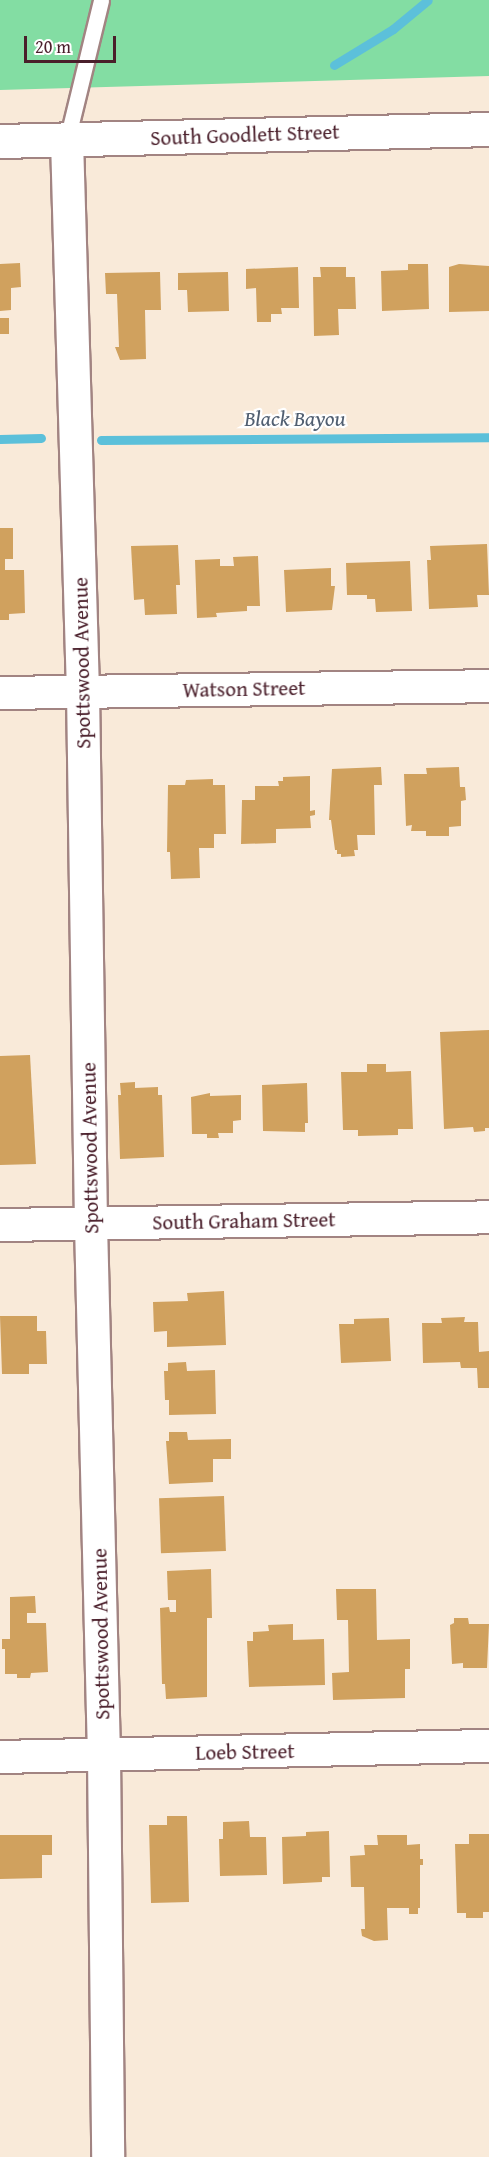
<!DOCTYPE html>
<html>
<head>
<meta charset="utf-8">
<style>
	body { margin:0 }
	#map { position:relative; width:489px; height:2157px; overflow:hidden; background:#f9ead9; font-family:"Gentium Book Plus",serif }
	div>[style] { position:absolute }
	.green>* { inset:0; background:#83dda3 }
	.stream>* { height:9px; margin:-4.5px; padding:0 4.5px; transform-origin:4.5px; border-radius:4.5px; background:#5cc0da }
	.building>* { inset:0; background:#d0a15e; transform-origin:0 0 }
	.roads { filter:drop-shadow(2px 0 #a28482) drop-shadow(-2px 0 #a28482) drop-shadow(0 2px #a28482) drop-shadow(0 -2px #a28482) }
	.lane>* { height:15px; margin:-7.5px; padding:0 7.5px; transform-origin:7.5px; border-radius:7.5px; background:#fff }
	.street>* { height:32px; margin:-16px; padding:0 16px; transform-origin:16px; border-radius:16px; background:#fff }
	.secondary>* { height:33px; margin:-16.5px; padding:0 16.5px; transform-origin:16.5px; border-radius:16.5px; background:#fff }
	span { translate:-50% -50%; white-space:nowrap; text-align:center; line-height:1.15; -webkit-text-stroke:4.5px #fff; paint-order:stroke }
	.street-label { font-size:21px; color:#4a1f2b }
	.water-label { font-size:22px; color:#515f71; font-style:italic }
	.scale { position:absolute; left:24px; top:36px; width:92px; height:27px; box-sizing:border-box; border:3px solid #4a1f2b; border-top:0; padding-left:8px; font-size:18px; line-height:21px; white-space:nowrap; color:#4a1f2b; -webkit-text-stroke:4px #fff; paint-order:stroke }
</style>
</head>
<body>
<div id="map">
	<div class="green">
		<i style="clip-path:polygon(0 0,489px 0,489px 76px,0 90px)"></i>
	</div>
	<div class="stream">
		<i style="left:334px;top:65px;width:69px;rotate:-31.4deg"></i>
		<i style="left:393px;top:29px;width:45px;rotate:-39.6deg"></i>
		<i style="left:0;top:439px;width:41px;rotate:-1.4deg"></i>
		<i style="left:101px;top:440px;width:388px;rotate:-0.4deg"></i>
	</div>
	<div class="building">
		<i style="clip-path:polygon(20px 263px,21px 287px,11px 288px,11px 310px,0 311px,0 264px)"></i>
		<i style="clip-path:polygon(408px 264px,428px 264px,429px 309px,382px 311px,381px 271px,408px 270px)"></i>
		<i style="clip-path:polygon(459px 264px,489px 266px,489px 311px,449px 312px,449px 267px)"></i>
		<i style="clip-path:polygon(298px 267px,299px 308px,281px 308px,282px 314px,271px 314px,271px 322px,257px 322px,256px 288px,246px 289px,246px 269px)"></i>
		<i style="clip-path:polygon(320px 267px,346px 267px,346px 277px,355px 277px,356px 309px,338px 309px,339px 335px,314px 336px,313px 277px,321px 277px)"></i>
		<i style="clip-path:polygon(160px 272px,161px 310px,145px 310px,146px 359px,120px 360px,115px 347px,119px 347px,117px 294px,106px 294px,105px 273px)"></i>
		<i style="clip-path:polygon(228px 272px,229px 311px,188px 312px,187px 290px,178px 290px,178px 273px)"></i>
		<i style="left:0;top:318px;width:9px;height:16px"></i>
		<i style="clip-path:polygon(0 528px,13px 528px,13px 559px,5px 559px,5px 570px,24px 570px,25px 613px,9px 614px,9px 620px,0 620px)"></i>
		<i style="clip-path:polygon(487px 544px,489px 595px,477px 595px,478px 607px,429px 609px,427px 560px,431px 560px,430px 546px)"></i>
		<i style="clip-path:polygon(178px 545px,180px 585px,176px 585px,177px 614px,145px 615px,144px 599px,134px 600px,131px 546px)"></i>
		<i style="clip-path:polygon(258px 556px,260px 606px,247px 606px,247px 611px,216px 613px,217px 617px,197px 618px,195px 560px,220px 559px,220px 566px,234px 566px,233px 557px)"></i>
		<i style="clip-path:polygon(410px 561px,412px 611px,376px 612px,375px 599px,367px 599px,367px 595px,347px 595px,346px 563px)"></i>
		<i style="clip-path:polygon(331px 568px,331px 586px,335px 586px,332px 610px,286px 612px,284px 570px)"></i>
		<i style="clip-path:polygon(381px 767px,382px 785px,374px 785px,375px 835px,357px 835px,358px 850px,354px 850px,355px 856px,341px 857px,341px 854px,337px 854px,337px 850px,335px 850px,331px 820px,329px 820px,332px 769px)"></i>
		<i style="clip-path:polygon(459px 767px,460px 787px,465px 787px,466px 800px,461px 801px,461px 826px,449px 827px,449px 836px,426px 836px,426px 831px,411px 831px,412px 825px,406px 826px,404px 774px,427px 774px,426px 768px)"></i>
		<i style="clip-path:polygon(310px 776px,310px 811px,315px 810px,315px 815px,310px 816px,311px 828px,276px 829px,276px 843px,241px 844px,242px 800px,255px 800px,255px 786px,279px 786px,278px 781px,283px 781px,283px 777px)"></i>
		<i style="clip-path:polygon(213px 779px,213px 785px,225px 785px,226px 834px,214px 834px,214px 848px,199px 848px,200px 878px,171px 879px,170px 852px,167px 852px,168px 785px,185px 785px,186px 780px)"></i>
		<i style="clip-path:polygon(489px 1030px,489px 1128px,485px 1128px,485px 1131px,474px 1132px,473px 1127px,444px 1129px,440px 1032px)"></i>
		<i style="clip-path:polygon(30px 1055px,36px 1164px,0 1165px,0 1056px)"></i>
		<i style="clip-path:polygon(367px 1064px,386px 1064px,386px 1072px,411px 1071px,413px 1129px,398px 1129px,398px 1135px,358px 1136px,358px 1130px,343px 1130px,341px 1072px,367px 1072px)"></i>
		<i style="clip-path:polygon(135px 1082px,135px 1088px,158px 1087px,158px 1095px,162px 1095px,164px 1157px,120px 1159px,118px 1095px,121px 1095px,120px 1083px)"></i>
		<i style="clip-path:polygon(307px 1083px,308px 1123px,305px 1123px,305px 1132px,263px 1131px,262px 1085px)"></i>
		<i style="clip-path:polygon(210px 1093px,210px 1096px,241px 1095px,241px 1120px,233px 1121px,233px 1133px,218px 1133px,219px 1138px,207px 1138px,207px 1134px,192px 1134px,191px 1097px)"></i>
		<i style="clip-path:polygon(224px 1291px,226px 1345px,167px 1347px,167px 1331px,154px 1332px,153px 1302px,188px 1301px,187px 1293px)"></i>
		<i style="clip-path:polygon(0 1316px,37px 1316px,37px 1331px,46px 1331px,47px 1364px,29px 1364px,29px 1374px,2px 1374px)"></i>
		<i style="clip-path:polygon(465px 1317px,464px 1322px,478px 1322px,479px 1352px,489px 1351px,489px 1388px,478px 1388px,477px 1368px,461px 1368px,460px 1362px,423px 1363px,422px 1323px,442px 1323px,441px 1318px)"></i>
		<i style="clip-path:polygon(389px 1318px,391px 1361px,341px 1363px,339px 1324px,354px 1324px,354px 1319px)"></i>
		<i style="clip-path:polygon(186px 1362px,187px 1371px,215px 1370px,216px 1414px,169px 1415px,169px 1400px,165px 1400px,164px 1371px,168px 1371px,168px 1363px)"></i>
		<i style="clip-path:polygon(169px 1432px,187px 1432px,188px 1440px,231px 1439px,231px 1459px,213px 1459px,213px 1482px,169px 1484px,166px 1441px,169px 1441px)"></i>
		<i style="left:224px;top:1496px;width:55px;height:65px;rotate:88deg"></i>
		<i style="clip-path:polygon(211px 1569px,212px 1618px,207px 1618px,207px 1697px,166px 1699px,165px 1684px,162px 1684px,160px 1608px,169px 1607px,170px 1612px,176px 1612px,176px 1600px,168px 1600px,167px 1571px)"></i>
		<i style="clip-path:polygon(336px 1589px,376px 1589px,377px 1640px,410px 1639px,410px 1669px,405px 1669px,405px 1698px,333px 1700px,332px 1673px,349px 1672px,348px 1620px,337px 1620px)"></i>
		<i style="clip-path:polygon(35px 1596px,36px 1613px,27px 1613px,27px 1623px,46px 1623px,48px 1672px,31px 1673px,30px 1678px,17px 1678px,17px 1674px,5px 1674px,5px 1649px,2px 1649px,2px 1639px,10px 1639px,10px 1597px)"></i>
		<i style="clip-path:polygon(454px 1618px,468px 1618px,469px 1624px,489px 1624px,487px 1668px,463px 1668px,463px 1663px,452px 1664px,450px 1625px,454px 1623px)"></i>
		<i style="clip-path:polygon(293px 1624px,293px 1640px,324px 1639px,325px 1685px,249px 1687px,247px 1641px,253px 1641px,253px 1632px,269px 1631px,268px 1625px)"></i>
		<i style="clip-path:polygon(167px 1816px,187px 1816px,189px 1902px,151px 1903px,149px 1825px,167px 1825px)"></i>
		<i style="clip-path:polygon(249px 1821px,250px 1837px,266px 1837px,267px 1875px,220px 1876px,219px 1839px,223px 1839px,223px 1822px)"></i>
		<i style="clip-path:polygon(329px 1831px,330px 1877px,322px 1877px,322px 1882px,283px 1884px,282px 1837px,306px 1836px,306px 1832px)"></i>
		<i style="clip-path:polygon(469px 1834px,489px 1834px,489px 1912px,483px 1912px,483px 1918px,466px 1918px,466px 1913px,457px 1913px,455px 1844px,469px 1844px)"></i>
		<i style="clip-path:polygon(0 1835px,52px 1835px,52px 1855px,42px 1855px,42px 1878px,0 1879px)"></i>
		<i style="clip-path:polygon(377px 1835px,407px 1835px,407px 1845px,420px 1844px,420px 1859px,423px 1859px,423px 1865px,420px 1865px,420px 1908px,418px 1908px,418px 1914px,409px 1914px,409px 1908px,387px 1908px,388px 1940px,374px 1941px,362px 1936px,361px 1929px,365px 1929px,364px 1887px,351px 1887px,350px 1856px,365px 1855px,364px 1845px,378px 1845px)"></i>
	</div>
	<div class="roads">
		<div class="lane">
			<i style="left:67px;top:140px;width:144px;rotate:-76.3deg"></i>
		</div>
		<div class="street">
			<i style="left:67px;top:140px;width:551px;rotate:88.34deg"></i>
			<i style="left:83px;top:691px;width:533px;rotate:89.14deg"></i>
			<i style="left:91px;top:1224px;width:531px;rotate:88.6deg"></i>
			<i style="left:104px;top:1755px;width:402px;rotate:89.4deg"></i>
			<i style="left:0;top:693px;width:489px;rotate:-0.8deg"></i>
			<i style="left:0;top:1225px;width:489px;rotate:-0.9deg"></i>
			<i style="left:0;top:1757px;width:489px;rotate:-1.3deg"></i>
		</div>
		<div class="secondary">
			<i style="left:0;top:141px;width:489px;rotate:-1.4deg"></i>
		</div>
	</div>
	<div class="street-label">
		<span style="left:245px;top:135px;rotate:-2deg">South Goodlett Street</span>
		<span style="left:82px;top:663px;rotate:-91deg">Spottswood Avenue</span>
		<span style="left:244px;top:689px;rotate:-1deg">Watson Street</span>
		<span style="left:90px;top:1148px;rotate:-91deg">Spottswood Avenue</span>
		<span style="left:244px;top:1221px;rotate:-1deg">South Graham Street</span>
		<span style="left:101px;top:1634px;rotate:-91deg">Spottswood Avenue</span>
		<span style="left:245px;top:1752px;rotate:-1deg">Loeb Street</span>
	</div>
	<div class="water-label">
		<span style="left:295px;top:419px">Black Bayou</span>
	</div>
	<div class="scale">20 m</div>
</div>
</body>
</html>
